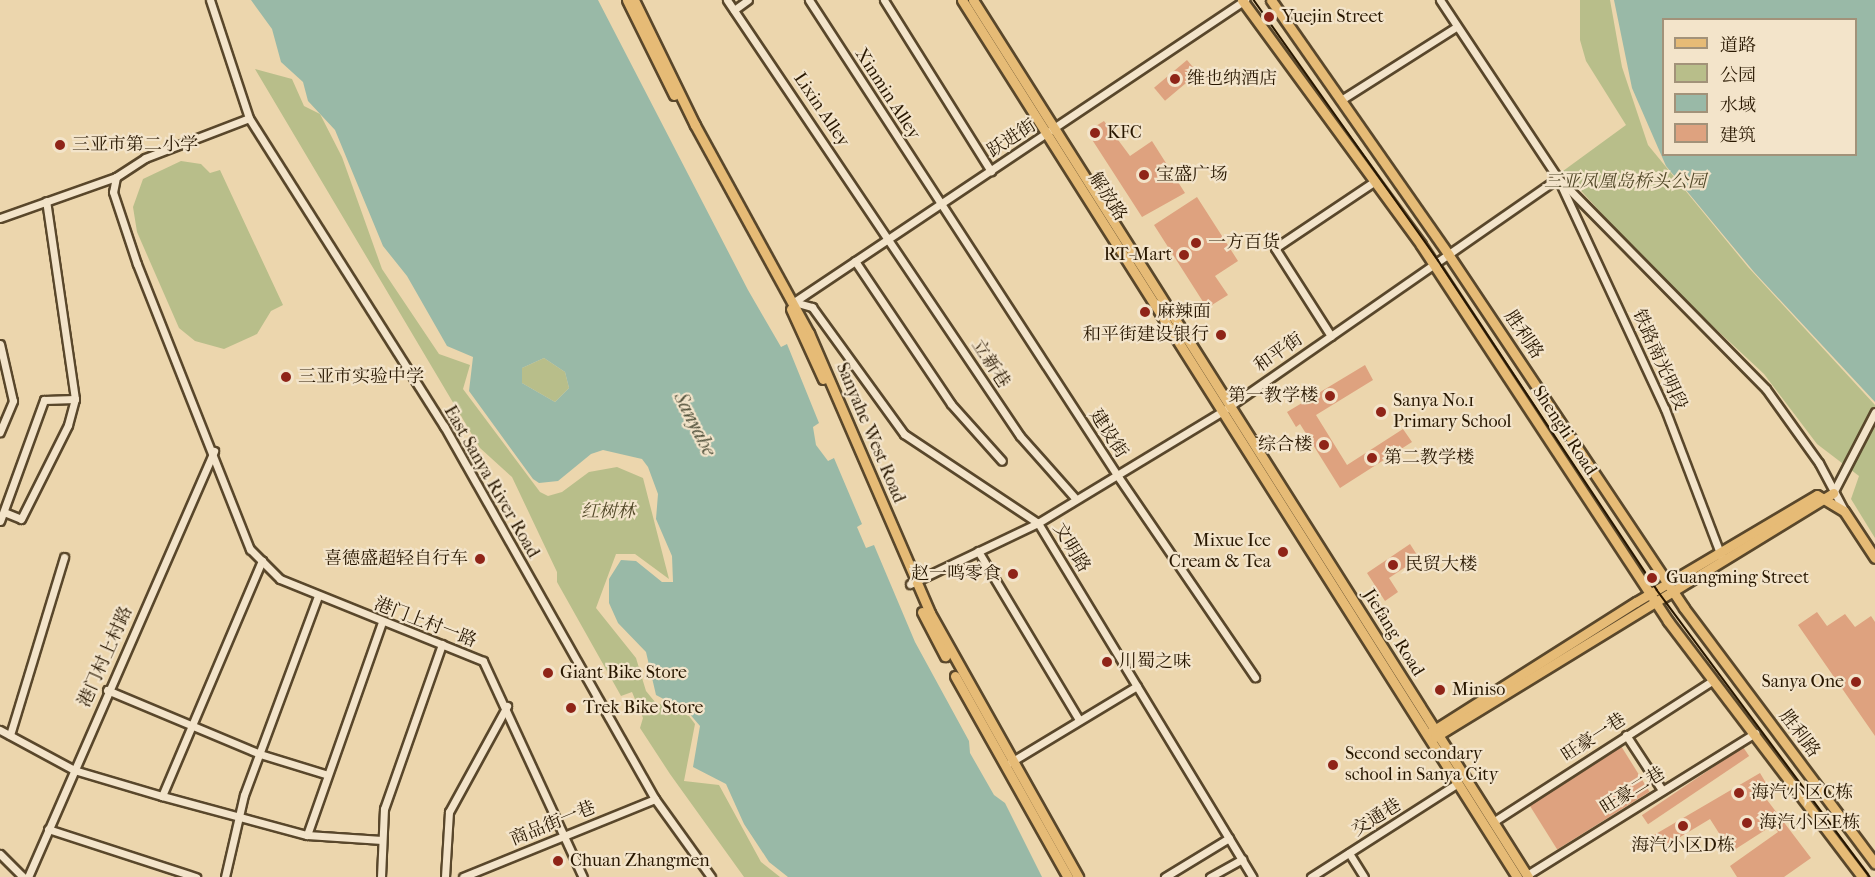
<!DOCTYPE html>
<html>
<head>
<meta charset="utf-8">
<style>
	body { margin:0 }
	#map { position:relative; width:1875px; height:877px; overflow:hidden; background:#ecd6ad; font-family:"IM FELL French Canon","Noto Serif SC",serif }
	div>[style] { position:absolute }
	.green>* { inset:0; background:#b8be8a }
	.water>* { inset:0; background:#99b9a7 }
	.building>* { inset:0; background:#dea27f; transform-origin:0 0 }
	.roads { filter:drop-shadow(2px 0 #59472b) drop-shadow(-2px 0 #59472b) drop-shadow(0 2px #59472b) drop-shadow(0 -2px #59472b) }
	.minor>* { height:7px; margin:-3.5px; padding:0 3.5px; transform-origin:3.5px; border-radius:3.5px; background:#f3e4ca }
	.major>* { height:9px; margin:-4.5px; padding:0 4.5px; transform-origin:4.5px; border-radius:4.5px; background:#e6bb76 }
	.tram>* { height:1.5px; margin:-0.75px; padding:0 0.75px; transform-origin:0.75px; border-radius:0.75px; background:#281700 }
	.dots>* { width:16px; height:16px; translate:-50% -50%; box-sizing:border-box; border:3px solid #f3e4ca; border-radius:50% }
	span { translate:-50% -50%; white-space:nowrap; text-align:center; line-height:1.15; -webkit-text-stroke:4.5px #f3e4ca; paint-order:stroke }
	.poi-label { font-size:18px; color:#281700 }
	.left { translate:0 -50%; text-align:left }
	.right { translate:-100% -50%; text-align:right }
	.street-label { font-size:18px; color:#281700 }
	.park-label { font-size:18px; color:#534929; font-style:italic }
	.water-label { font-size:20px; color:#50503a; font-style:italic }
	.legend { position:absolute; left:1662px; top:18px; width:195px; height:138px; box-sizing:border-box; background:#f3e4ca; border:2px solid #a29279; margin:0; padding:8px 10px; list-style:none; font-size:18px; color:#281700 }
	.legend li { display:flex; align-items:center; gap:12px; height:30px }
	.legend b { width:30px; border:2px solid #a29279 }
</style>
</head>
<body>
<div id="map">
	<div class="green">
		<i style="clip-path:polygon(1580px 0,1610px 0,1622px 67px,1648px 145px,1748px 267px,1875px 405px,1875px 538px,1851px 499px,1859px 476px,1817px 444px,1764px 374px,1657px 274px,1563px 171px,1626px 125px,1586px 61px,1580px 40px)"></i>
		<i style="clip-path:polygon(255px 69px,292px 79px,304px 106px,320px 114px,342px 157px,382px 269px,439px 354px,470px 365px,463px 389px,540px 492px,548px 496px,562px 492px,589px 472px,617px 467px,643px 478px,669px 579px,635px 554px,616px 554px,596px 608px,636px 658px,646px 691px,655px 702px,689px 716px,695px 724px,684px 781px,719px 785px,761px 862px,780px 877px,744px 877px,670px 774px,640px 728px,643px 718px,632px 692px,621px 696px,557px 582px,557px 572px,512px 477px,480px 448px)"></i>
		<i style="clip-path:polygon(181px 161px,201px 164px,210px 173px,220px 170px,283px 305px,271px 311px,257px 334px,224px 349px,195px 341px,179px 328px,137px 232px,133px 207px,143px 179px)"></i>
		<i style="clip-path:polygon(544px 358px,565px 372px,569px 388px,555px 402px,522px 383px,522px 368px)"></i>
	</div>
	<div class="water">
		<i style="clip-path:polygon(evenodd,251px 0,598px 0,748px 290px,781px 347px,787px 344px,819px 423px,813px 427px,816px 445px,828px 461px,834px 458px,862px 524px,857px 527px,866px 548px,874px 545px,915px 642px,969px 741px,970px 753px,994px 795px,1005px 803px,1042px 877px,788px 877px,769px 862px,744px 824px,726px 784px,693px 767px,700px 726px,688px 712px,656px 695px,646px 652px,618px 623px,609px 603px,609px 579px,621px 560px,636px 561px,662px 582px,673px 582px,672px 556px,656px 519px,658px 494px,648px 467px,642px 459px,603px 450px,591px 454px,558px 481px,539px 483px,533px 479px,469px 391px,473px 357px,447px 346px,407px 276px,383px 246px,335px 130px,308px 101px,303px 82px,281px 62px,272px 29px,251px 0,544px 358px,565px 372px,569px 388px,555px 402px,522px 383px,522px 368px,544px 358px)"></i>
		<i style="clip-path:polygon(evenodd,1614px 0,1875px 0,1875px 402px,1754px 272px,1666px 166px,1632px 88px,1614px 0,1664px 20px,1856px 20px,1856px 154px,1664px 154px,1664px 20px)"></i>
	</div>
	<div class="building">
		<i style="left:1187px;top:60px;width:17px;height:43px;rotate:50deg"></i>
		<i style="clip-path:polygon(1104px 121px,1130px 156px,1152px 141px,1185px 193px,1142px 217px,1091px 138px,1091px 129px)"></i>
		<i style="clip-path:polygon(1197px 197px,1238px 261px,1215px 276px,1228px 295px,1207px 308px,1154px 225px)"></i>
		<i style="clip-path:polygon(1365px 365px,1373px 380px,1316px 415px,1347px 465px,1403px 429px,1412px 442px,1340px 488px,1300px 424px,1296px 427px,1287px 412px)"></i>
		<i style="clip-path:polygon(1410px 544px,1419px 558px,1389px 578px,1398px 592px,1385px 601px,1367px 573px)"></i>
		<i style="clip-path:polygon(1817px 612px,1827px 626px,1845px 614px,1855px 627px,1871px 616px,1875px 622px,1875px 736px,1798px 625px)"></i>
		<i style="left:1621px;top:746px;width:54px;height:109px;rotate:58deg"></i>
		<i style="left:1743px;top:747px;width:11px;height:122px;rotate:56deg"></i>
		<i style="clip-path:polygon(1760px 773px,1766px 783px,1758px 788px,1811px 858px,1784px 877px,1737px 877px,1730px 866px,1778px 832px,1773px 825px,1731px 852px,1710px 819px,1662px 848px,1654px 835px)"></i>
	</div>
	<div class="roads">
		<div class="minor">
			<i style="left:210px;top:0;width:124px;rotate:71.7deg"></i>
			<i style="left:249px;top:118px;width:365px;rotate:57.7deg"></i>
			<i style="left:444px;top:426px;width:429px;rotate:60.5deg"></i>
			<i style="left:655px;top:799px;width:96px;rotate:54.3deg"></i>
			<i style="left:727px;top:0;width:525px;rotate:56.1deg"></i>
			<i style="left:1020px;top:436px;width:84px;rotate:48.4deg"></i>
			<i style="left:809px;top:0;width:566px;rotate:57.04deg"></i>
			<i style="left:1117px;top:475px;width:245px;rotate:55.7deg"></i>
			<i style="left:884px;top:0;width:202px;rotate:58deg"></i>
			<i style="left:1440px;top:0;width:214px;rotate:56.5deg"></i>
			<i style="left:1558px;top:178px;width:296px;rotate:45.4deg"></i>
			<i style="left:1766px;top:389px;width:91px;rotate:54.4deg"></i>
			<i style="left:1819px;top:463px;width:53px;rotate:62deg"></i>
			<i style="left:734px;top:10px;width:17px;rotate:-36deg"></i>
			<i style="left:1341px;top:100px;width:136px;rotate:-32.4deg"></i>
			<i style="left:116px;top:177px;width:35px;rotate:-33deg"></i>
			<i style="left:145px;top:158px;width:111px;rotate:-21deg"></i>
			<i style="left:1560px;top:183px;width:249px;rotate:65.1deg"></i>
			<i style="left:1665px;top:409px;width:157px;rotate:69.1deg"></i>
			<i style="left:0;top:218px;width:123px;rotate:-19.5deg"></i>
			<i style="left:116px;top:177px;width:15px;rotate:101deg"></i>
			<i style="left:113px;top:192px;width:76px;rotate:71.6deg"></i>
			<i style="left:137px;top:264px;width:307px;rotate:68.4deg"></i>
			<i style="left:250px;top:549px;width:42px;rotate:45deg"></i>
			<i style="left:280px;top:579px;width:219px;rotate:22deg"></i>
			<i style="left:483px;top:661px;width:238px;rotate:65.2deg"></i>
			<i style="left:855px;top:261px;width:172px;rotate:56.1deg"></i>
			<i style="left:951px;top:404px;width:76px;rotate:48.2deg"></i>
			<i style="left:794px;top:302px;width:19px;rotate:16deg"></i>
			<i style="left:812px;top:307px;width:157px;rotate:54.1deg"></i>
			<i style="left:904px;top:434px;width:161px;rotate:33.6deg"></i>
			<i style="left:1038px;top:523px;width:414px;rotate:58.8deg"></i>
			<i style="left:794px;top:302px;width:543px;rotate:-33.81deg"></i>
			<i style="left:1331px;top:336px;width:104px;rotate:-122.5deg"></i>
			<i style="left:1275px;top:248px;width:120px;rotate:-33.8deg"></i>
			<i style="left:0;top:344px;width:58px;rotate:77.2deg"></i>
			<i style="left:13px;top:401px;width:34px;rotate:113deg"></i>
			<i style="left:1833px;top:493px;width:91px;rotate:-62.6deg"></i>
			<i style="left:4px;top:512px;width:18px;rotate:22deg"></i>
			<i style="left:21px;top:519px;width:105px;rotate:-63.4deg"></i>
			<i style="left:68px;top:425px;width:27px;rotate:-75deg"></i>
			<i style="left:0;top:521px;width:129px;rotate:-70deg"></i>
			<i style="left:44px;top:400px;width:31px;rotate:-2deg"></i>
			<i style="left:75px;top:399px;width:200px;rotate:-98.3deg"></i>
			<i style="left:978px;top:551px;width:197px;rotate:59.1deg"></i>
			<i style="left:910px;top:584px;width:142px;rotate:-25.5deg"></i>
			<i style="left:1038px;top:523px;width:216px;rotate:-31.2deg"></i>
			<i style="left:1223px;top:411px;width:408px;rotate:-34.8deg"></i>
			<i style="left:107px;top:690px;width:166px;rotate:22.7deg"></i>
			<i style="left:260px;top:754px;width:68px;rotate:17.1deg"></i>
			<i style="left:0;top:730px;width:84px;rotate:28.4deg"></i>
			<i style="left:74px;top:770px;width:92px;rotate:16.5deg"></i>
			<i style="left:162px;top:796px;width:150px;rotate:15.1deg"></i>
			<i style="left:307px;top:835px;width:75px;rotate:3.8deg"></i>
			<i style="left:10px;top:735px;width:186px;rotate:-73.1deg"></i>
			<i style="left:1626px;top:735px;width:66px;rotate:56.8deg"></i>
			<i style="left:1011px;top:762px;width:147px;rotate:-31.1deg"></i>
			<i style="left:162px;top:796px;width:256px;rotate:-67deg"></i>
			<i style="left:1493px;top:822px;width:262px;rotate:-32.8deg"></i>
			<i style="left:48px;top:829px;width:156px;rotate:18deg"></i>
			<i style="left:307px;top:835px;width:226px;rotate:-70.6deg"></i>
			<i style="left:1349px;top:853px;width:28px;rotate:58deg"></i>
			<i style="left:0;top:854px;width:33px;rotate:45deg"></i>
			<i style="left:1527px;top:875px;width:269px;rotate:-31.9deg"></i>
			<i style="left:28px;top:877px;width:465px;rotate:-66.4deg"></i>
			<i style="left:225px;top:877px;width:84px;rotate:-77deg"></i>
			<i style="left:244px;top:795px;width:212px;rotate:-69.6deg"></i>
			<i style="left:381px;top:877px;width:68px;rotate:-87.5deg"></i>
			<i style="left:384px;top:809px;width:175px;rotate:-70.6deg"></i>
			<i style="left:445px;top:877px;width:65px;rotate:-86.5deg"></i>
			<i style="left:449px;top:812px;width:121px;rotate:-61.3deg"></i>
			<i style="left:463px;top:877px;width:207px;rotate:-22.1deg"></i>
			<i style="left:1165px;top:877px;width:75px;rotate:-31.4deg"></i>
			<i style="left:1210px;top:877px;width:37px;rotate:-29deg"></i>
			<i style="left:1311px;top:877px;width:174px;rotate:-32.6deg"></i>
		</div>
		<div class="major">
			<i style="left:627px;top:0;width:106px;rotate:63.7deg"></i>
			<i style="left:634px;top:0;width:139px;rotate:64deg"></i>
			<i style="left:695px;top:125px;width:237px;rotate:61.3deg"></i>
			<i style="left:809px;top:333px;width:305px;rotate:66.6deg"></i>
			<i style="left:930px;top:613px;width:303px;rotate:60.7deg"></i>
			<i style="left:962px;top:0;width:1038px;rotate:57.67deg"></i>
			<i style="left:973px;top:0;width:1038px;rotate:57.67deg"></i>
			<i style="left:1242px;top:0;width:303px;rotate:53.8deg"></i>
			<i style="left:1421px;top:245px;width:450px;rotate:56.7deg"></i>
			<i style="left:1668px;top:621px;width:321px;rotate:52.8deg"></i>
			<i style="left:1271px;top:0;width:310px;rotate:55.1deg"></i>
			<i style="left:1448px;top:254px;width:425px;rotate:56.3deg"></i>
			<i style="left:1684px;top:608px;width:319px;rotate:53.2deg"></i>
			<i style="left:791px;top:309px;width:77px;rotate:65.4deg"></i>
			<i style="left:922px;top:612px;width:50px;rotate:62.4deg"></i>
			<i style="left:955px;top:676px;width:231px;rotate:60.7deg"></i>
			<i style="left:1431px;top:732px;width:243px;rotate:-32.4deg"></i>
			<i style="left:1636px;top:602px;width:210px;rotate:-30.6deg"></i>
			<i style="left:1817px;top:495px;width:31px;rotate:31deg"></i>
			<i style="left:1844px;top:511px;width:56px;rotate:56.6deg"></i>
			<i style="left:1435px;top:737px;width:467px;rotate:-31.5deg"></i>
		</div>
	</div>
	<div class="tram">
		<i style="left:1254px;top:0;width:319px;rotate:54.7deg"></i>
		<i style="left:1438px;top:260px;width:396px;rotate:56.4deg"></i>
		<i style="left:1657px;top:590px;width:357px;rotate:53.4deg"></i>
	</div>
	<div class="dots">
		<i style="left:1269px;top:17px;background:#8f2418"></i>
		<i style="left:1175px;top:79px;background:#8f2418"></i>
		<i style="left:1095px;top:133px;background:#8f2418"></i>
		<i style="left:60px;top:145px;background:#8f2418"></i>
		<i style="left:1144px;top:175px;background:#8f2418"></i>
		<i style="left:1196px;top:243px;background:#8f2418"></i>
		<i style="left:1184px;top:255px;background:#8f2418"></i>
		<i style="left:1145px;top:312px;background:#8f2418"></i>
		<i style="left:1221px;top:335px;background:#8f2418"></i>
		<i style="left:286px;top:377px;background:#8f2418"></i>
		<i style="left:1330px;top:396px;background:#8f2418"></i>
		<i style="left:1381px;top:412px;background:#8f2418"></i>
		<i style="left:1324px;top:445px;background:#8f2418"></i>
		<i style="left:1372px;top:458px;background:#8f2418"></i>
		<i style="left:1283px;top:552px;background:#8f2418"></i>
		<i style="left:480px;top:559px;background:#8f2418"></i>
		<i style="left:1393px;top:565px;background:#8f2418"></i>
		<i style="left:1013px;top:574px;background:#8f2418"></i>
		<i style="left:1652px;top:578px;background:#8f2418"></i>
		<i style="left:1107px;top:662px;background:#8f2418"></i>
		<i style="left:548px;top:673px;background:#8f2418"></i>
		<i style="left:1856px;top:682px;background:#8f2418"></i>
		<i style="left:1440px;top:690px;background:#8f2418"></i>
		<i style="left:571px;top:708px;background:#8f2418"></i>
		<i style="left:1333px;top:765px;background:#8f2418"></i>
		<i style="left:1739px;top:793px;background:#8f2418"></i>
		<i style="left:1747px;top:823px;background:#8f2418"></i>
		<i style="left:1683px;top:826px;background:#8f2418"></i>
		<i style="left:558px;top:861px;background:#8f2418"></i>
	</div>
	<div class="poi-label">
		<span class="left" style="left:1282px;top:17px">Yuejin Street</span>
		<span class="left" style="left:1187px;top:79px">维也纳酒店</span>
		<span class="left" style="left:1107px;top:133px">KFC</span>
		<span class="left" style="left:72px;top:145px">三亚市第二小学</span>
		<span class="left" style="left:1156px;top:175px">宝盛广场</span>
		<span class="left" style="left:1208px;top:243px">一方百货</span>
		<span class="right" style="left:1172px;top:255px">RT-Mart</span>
		<span class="left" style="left:1157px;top:312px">麻辣面</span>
		<span class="right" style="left:1209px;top:335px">和平街建设银行</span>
		<span class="left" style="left:298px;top:377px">三亚市实验中学</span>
		<span class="right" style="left:1318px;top:396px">第一教学楼</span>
		<span class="left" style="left:1393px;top:412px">Sanya No.1<br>Primary School</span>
		<span class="right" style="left:1312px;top:445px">综合楼</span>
		<span class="left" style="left:1384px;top:458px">第二教学楼</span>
		<span class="right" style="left:1271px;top:552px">Mixue Ice<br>Cream &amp; Tea</span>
		<span class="right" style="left:468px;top:559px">喜德盛超轻自行车</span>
		<span class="left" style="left:1405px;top:565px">民贸大楼</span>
		<span class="right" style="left:1001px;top:574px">赵一鸣零食</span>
		<span class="left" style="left:1666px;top:578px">Guangming Street</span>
		<span class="left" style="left:1119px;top:662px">川蜀之味</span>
		<span class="left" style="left:560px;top:673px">Giant Bike Store</span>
		<span class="right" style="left:1844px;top:682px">Sanya One</span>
		<span class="left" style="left:1452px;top:690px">Miniso</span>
		<span class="left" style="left:583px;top:708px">Trek Bike Store</span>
		<span class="left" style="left:1345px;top:765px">Second secondary<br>school in Sanya City</span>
		<span class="left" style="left:1751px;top:793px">海汽小区C栋</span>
		<span class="left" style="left:1759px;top:823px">海汽小区E栋</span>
		<span style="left:1683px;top:846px">海汽小区D栋</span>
		<span class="left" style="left:570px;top:861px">Chuan Zhangmen</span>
	</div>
	<div class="street-label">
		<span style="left:887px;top:94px;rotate:57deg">Xinmin Alley</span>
		<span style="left:821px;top:110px;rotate:56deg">Lixin Alley</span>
		<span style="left:1012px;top:139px;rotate:-33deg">跃进街</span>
		<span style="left:1107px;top:197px;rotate:57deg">解放路</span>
		<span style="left:1523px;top:335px;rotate:56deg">胜利路</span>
		<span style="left:1279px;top:353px;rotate:-35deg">和平街</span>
		<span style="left:1659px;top:360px;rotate:66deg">铁路南光明段</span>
		<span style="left:990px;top:364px;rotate:57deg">立新巷</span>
		<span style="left:1564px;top:431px;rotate:57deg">Shengli Road</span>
		<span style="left:870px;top:433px;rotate:67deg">Sanyahe West Road</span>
		<span style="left:1108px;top:434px;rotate:57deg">建设街</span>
		<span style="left:491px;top:482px;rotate:60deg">East Sanya River Road</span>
		<span style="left:1071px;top:548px;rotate:59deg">文明路</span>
		<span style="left:425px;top:623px;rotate:21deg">港门上村一路</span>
		<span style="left:1393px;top:633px;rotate:58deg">Jiefang Road</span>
		<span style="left:106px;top:657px;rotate:-66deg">港门村上村路</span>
		<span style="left:1799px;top:734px;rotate:53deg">胜利路</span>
		<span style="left:1594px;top:738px;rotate:-33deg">旺豪一巷</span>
		<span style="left:1633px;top:791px;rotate:-32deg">旺豪二巷</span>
		<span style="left:1377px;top:818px;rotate:-32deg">交通巷</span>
		<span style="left:553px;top:824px;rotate:-22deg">商品街一巷</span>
	</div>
	<div class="park-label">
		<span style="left:1625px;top:182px">三亚凤凰岛桥头公园</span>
		<span style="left:608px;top:512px">红树林</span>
	</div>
	<div class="water-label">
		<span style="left:695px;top:424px;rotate:63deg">Sanyahe</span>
	</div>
	<ul class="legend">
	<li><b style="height:8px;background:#e6bb76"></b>道路</li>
	<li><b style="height:16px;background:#b8be8a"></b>公园</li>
	<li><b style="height:16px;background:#99b9a7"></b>水域</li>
	<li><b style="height:16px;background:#dea27f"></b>建筑</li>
	</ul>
</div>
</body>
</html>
